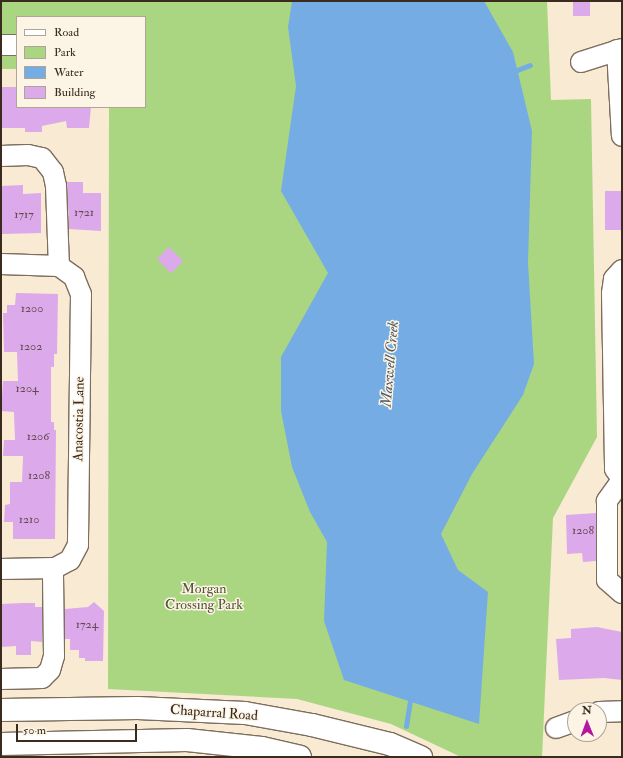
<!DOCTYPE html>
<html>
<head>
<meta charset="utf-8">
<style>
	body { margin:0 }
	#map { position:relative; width:623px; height:758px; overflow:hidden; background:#f8ead3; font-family:"IM FELL Double Pica",serif }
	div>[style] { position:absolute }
	.green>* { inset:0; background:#aad682 }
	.water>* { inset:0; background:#75ace4 }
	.stream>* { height:5px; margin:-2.5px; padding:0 2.5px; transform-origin:2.5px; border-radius:2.5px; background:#75ace4 }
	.building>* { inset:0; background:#dca9eb; transform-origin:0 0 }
	.roads { filter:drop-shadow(1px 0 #7d6d5d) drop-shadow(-1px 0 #7d6d5d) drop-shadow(0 1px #7d6d5d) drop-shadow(0 -1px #7d6d5d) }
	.minor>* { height:20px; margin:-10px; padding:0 10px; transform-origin:10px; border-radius:10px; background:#fff }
	.major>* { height:22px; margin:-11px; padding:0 11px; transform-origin:11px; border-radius:11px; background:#fff }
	span { translate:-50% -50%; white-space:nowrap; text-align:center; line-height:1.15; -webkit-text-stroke:3px #fcf5e5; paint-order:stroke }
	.number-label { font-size:12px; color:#634a51 }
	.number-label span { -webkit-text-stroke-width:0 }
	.street-label { font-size:14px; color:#3b2a1e }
	.park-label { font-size:14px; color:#575537 }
	.water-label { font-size:15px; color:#4f5863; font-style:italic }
	.frame { position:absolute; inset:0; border:2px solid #3b2a1e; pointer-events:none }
	.legend { position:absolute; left:16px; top:16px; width:130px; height:92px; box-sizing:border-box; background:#fcf5e5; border:1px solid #afa495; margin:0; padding:5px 7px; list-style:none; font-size:12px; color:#3b2a1e }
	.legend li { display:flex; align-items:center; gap:8px; height:20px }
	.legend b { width:20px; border:1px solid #afa495 }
	.north { position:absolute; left:567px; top:702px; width:40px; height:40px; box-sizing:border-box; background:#fcf5e5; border:1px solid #afa495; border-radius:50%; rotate:359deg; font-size:11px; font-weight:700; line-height:16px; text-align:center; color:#3b2a1e }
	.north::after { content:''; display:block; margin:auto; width:14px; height:18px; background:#b5179e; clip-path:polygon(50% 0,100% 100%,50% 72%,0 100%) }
	.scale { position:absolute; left:16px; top:724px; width:121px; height:18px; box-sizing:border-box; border:2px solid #3b2a1e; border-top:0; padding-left:5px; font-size:12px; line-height:14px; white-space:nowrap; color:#3b2a1e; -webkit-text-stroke:3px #fcf5e5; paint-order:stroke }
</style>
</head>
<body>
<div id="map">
	<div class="green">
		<i style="clip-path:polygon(1px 1px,547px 1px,551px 100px,591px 99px,597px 437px,553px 518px,542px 757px,461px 757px,391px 724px,297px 699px,108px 689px,109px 107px,145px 107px,145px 17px,17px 17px,17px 69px,1px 69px)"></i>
	</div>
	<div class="water">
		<i style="clip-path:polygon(292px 1px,484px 1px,513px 52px,532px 131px,528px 263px,534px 364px,523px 395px,472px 474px,441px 534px,458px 570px,488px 592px,479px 724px,344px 680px,324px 621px,327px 542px,310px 512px,292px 467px,281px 411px,281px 357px,328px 273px,281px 191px,296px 86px,288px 27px)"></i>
	</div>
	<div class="stream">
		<i style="left:512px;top:72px;width:19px;rotate:-21deg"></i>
		<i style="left:406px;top:726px;width:30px;rotate:-81deg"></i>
	</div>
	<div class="building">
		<i style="left:573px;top:1px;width:17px;height:15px"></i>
		<i style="clip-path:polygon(1px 87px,17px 87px,17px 107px,91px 107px,89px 128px,67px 128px,66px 121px,42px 126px,42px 132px,25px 132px,25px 128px,1px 128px)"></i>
		<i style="clip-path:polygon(67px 182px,83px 182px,83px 193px,101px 193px,101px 231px,69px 229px)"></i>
		<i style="clip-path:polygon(23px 185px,23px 194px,41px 193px,41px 233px,1px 234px,1px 186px)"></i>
		<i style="left:605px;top:191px;width:17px;height:39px"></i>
		<i style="left:169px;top:247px;width:20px;height:17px;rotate:45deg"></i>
		<i style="clip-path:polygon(16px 293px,58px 294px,57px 354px,54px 354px,54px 367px,51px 367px,51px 422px,54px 422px,54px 430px,56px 430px,55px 539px,13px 539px,13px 522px,4px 522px,5px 505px,10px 504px,10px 482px,22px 482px,23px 456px,3px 456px,4px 440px,15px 440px,14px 412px,1px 411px,3px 381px,18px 381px,17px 352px,4px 352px,3px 313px,7px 313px,7px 305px,15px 305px)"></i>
		<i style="clip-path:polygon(596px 513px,596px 561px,583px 562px,582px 553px,567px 554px,566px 515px)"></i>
		<i style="clip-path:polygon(94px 602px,104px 611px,103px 661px,85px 661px,85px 658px,79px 658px,79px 650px,70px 650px,70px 639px,65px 639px,65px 609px,88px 607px)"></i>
		<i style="clip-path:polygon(23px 603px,35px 603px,35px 607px,42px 607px,42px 642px,31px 641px,31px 655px,16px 655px,16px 646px,1px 647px,1px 604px)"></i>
		<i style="clip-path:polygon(597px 627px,622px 632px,622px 680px,604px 678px,559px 680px,556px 639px,571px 638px,571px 629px)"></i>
	</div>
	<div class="roads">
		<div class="minor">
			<i style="left:1px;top:45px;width:16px"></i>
			<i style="left:617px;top:50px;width:86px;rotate:86.7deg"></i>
			<i style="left:581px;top:62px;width:43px;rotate:-17.6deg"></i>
			<i style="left:1px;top:156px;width:27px;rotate:-2deg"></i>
			<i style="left:28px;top:155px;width:14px;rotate:12deg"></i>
			<i style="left:42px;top:158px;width:18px;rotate:52deg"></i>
			<i style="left:53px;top:172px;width:14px;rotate:78deg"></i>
			<i style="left:56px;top:186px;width:80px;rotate:87.9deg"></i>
			<i style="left:1px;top:264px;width:58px;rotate:2deg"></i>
			<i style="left:59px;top:266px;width:19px;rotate:36deg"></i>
			<i style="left:74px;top:277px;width:18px;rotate:68deg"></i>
			<i style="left:81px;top:294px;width:251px;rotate:90.7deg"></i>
			<i style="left:78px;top:545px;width:17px;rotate:118deg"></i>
			<i style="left:70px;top:560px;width:17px;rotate:152deg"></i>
			<i style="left:55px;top:568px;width:54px;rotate:178.9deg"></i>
			<i style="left:622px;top:270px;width:12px;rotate:132deg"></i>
			<i style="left:614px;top:279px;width:14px;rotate:98deg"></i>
			<i style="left:612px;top:293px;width:176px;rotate:89deg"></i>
			<i style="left:615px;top:469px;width:12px;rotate:55deg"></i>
			<i style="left:622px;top:480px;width:26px;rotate:126deg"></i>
			<i style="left:607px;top:501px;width:79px;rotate:90deg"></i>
			<i style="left:607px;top:580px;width:20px;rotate:41deg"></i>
			<i style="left:1px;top:679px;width:41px;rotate:-1.4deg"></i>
			<i style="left:42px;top:678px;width:11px;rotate:-45deg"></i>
			<i style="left:50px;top:670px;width:15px;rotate:-74deg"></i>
			<i style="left:54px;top:656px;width:88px;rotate:-90.7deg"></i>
			<i style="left:599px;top:712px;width:23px;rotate:-2deg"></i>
			<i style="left:556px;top:728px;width:20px;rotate:-20deg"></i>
		</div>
		<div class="major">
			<i style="left:1px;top:710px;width:137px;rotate:-0.8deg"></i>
			<i style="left:138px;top:708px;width:107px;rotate:2.7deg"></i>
			<i style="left:245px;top:713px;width:68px;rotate:10.2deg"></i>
			<i style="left:312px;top:725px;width:80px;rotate:13.7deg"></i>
			<i style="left:390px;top:744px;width:34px;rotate:23deg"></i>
			<i style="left:1px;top:744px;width:186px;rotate:-1.2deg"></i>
			<i style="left:187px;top:740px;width:75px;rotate:6.1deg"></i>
			<i style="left:262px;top:748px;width:39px;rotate:13deg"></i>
		</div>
	</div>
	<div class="number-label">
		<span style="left:84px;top:213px">1721</span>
		<span style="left:24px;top:215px">1717</span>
		<span style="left:32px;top:309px">1200</span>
		<span style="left:31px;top:347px">1202</span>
		<span style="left:27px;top:389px">1204</span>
		<span style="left:38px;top:437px">1206</span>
		<span style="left:39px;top:476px">1208</span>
		<span style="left:29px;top:520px">1210</span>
		<span style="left:583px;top:531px">1208</span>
		<span style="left:87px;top:625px">1724</span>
	</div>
	<div class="street-label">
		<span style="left:79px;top:419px;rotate:-89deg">Anacostia Lane</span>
		<span style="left:214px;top:713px;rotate:4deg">Chaparral Road</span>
	</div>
	<div class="park-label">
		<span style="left:204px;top:597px">Morgan<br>Crossing Park</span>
	</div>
	<div class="water-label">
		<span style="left:390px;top:364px;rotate:-85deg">Maxwell Creek</span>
	</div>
	<div class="frame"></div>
	<ul class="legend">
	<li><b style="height:5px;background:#fff"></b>Road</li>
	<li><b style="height:11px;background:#aad682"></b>Park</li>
	<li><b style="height:11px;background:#75ace4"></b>Water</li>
	<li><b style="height:11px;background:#dca9eb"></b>Building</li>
	</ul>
	<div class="north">N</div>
	<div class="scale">50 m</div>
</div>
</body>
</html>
